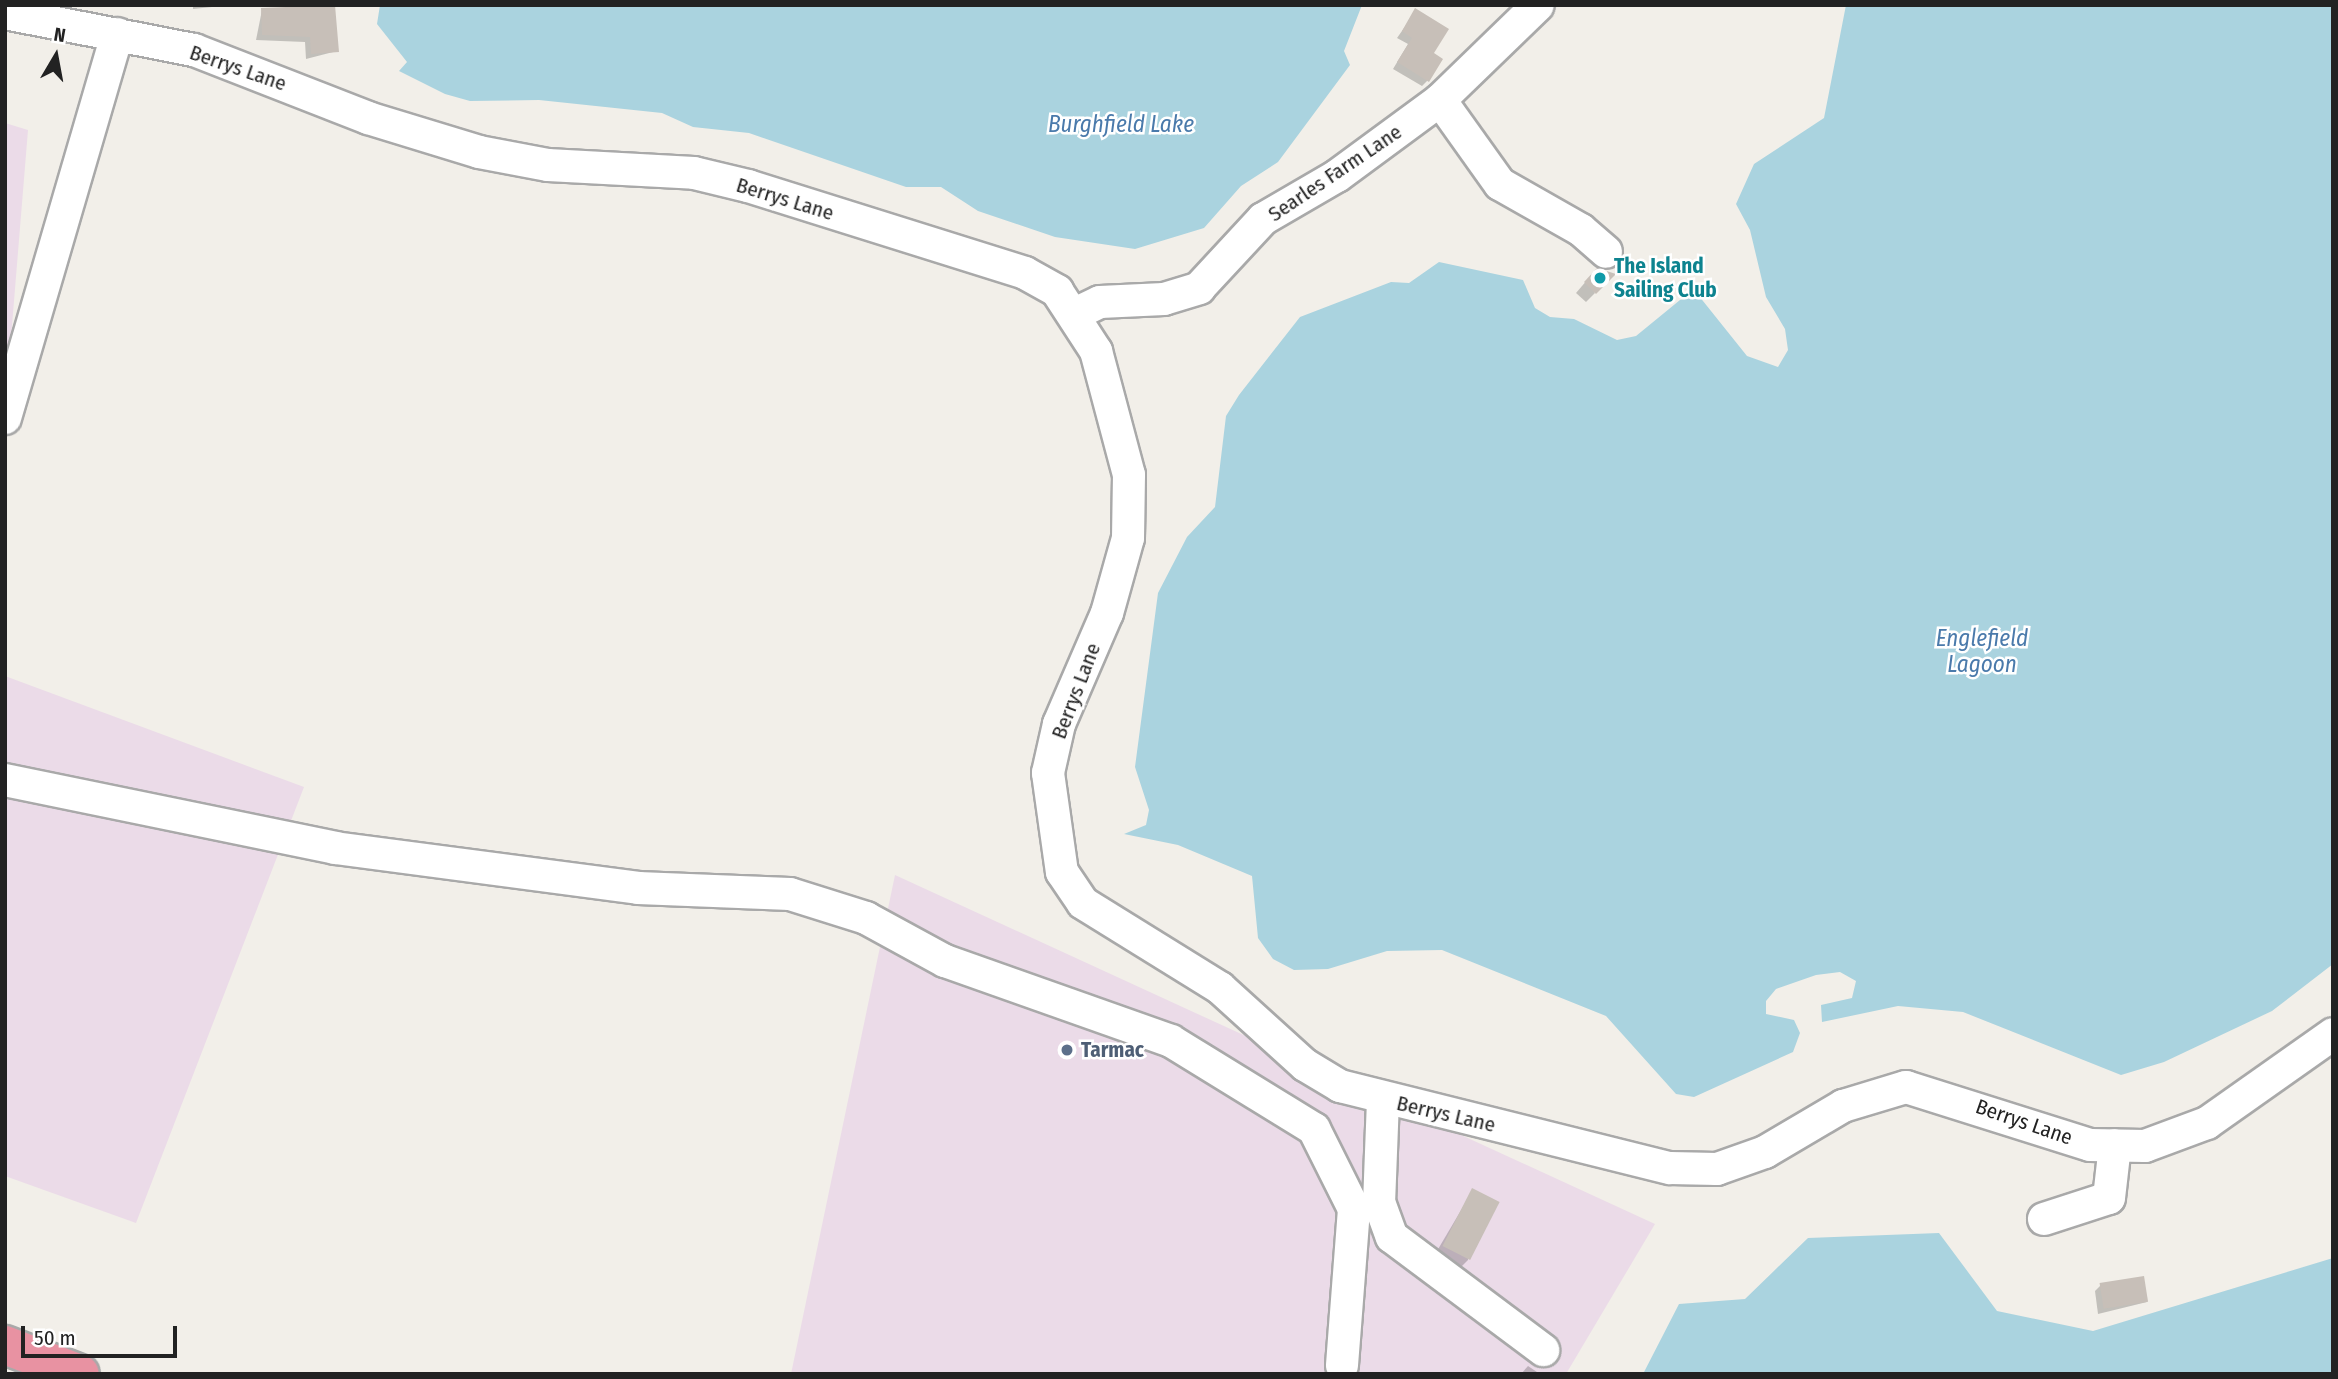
<!DOCTYPE html>
<html>
<head>
<meta charset="utf-8">
<style>
	body { margin:0 }
	#map { position:relative; width:2338px; height:1379px; overflow:hidden; background:#f2efe9; font-family:"Fira Sans Condensed",sans-serif }
	div>[style] { position:absolute }
	.industrial>* { inset:0; background:#ebdbe8 }
	.water>* { inset:0; background:#aad3df }
	.shadow>* { inset:0; background:#0003 }
	.building>* { inset:0; background:#c7bfb8; transform-origin:0 0 }
	.roads { filter:drop-shadow(2px 0 #a9a9a9) drop-shadow(-2px 0 #a9a9a9) drop-shadow(0 2px #a9a9a9) drop-shadow(0 -2px #a9a9a9) }
	.minor>* { height:32px; margin:-16px; padding:0 16px; transform-origin:16px; border-radius:16px; background:#fff }
	.highway>* { height:38px; margin:-19px; padding:0 19px; transform-origin:19px; border-radius:19px; background:#e892a2 }
	.dots>* { width:19px; height:19px; translate:-50% -50%; box-sizing:border-box; border:4px solid #fff; border-radius:50% }
	span { translate:-50% -50%; white-space:nowrap; text-align:center; line-height:1.15; -webkit-text-stroke:5px #fff; paint-order:stroke }
	.street-label { font-size:21px; color:#222 }
	.culture-label { font-size:21px; color:#0d838f; font-weight:700 }
	.left { translate:0 -50%; text-align:left }
	.service-label { font-size:21px; color:#4e5e75; font-weight:700 }
	.water-label { font-size:23px; color:#4a7aab; font-style:italic }
	.frame { position:absolute; inset:0; border:7px solid #222; pointer-events:none }
	.north { position:absolute; left:21px; top:21px; width:70px; height:70px; -webkit-text-stroke:5px #fff; paint-order:stroke; rotate:10deg; font-size:19px; font-weight:700; line-height:28px; text-align:center; color:#222 }
	.north::after { content:''; display:block; margin:auto; width:24px; height:32px; background:#222; clip-path:polygon(50% 0,100% 100%,50% 72%,0 100%) }
	.scale { position:absolute; left:21px; top:1326px; width:156px; height:32px; box-sizing:border-box; border:4px solid #222; border-top:0; padding-left:9px; font-size:21px; line-height:24px; white-space:nowrap; color:#222; -webkit-text-stroke:5px #fff; paint-order:stroke }
</style>
</head>
<body>
<div id="map">
	<div class="industrial">
		<i style="clip-path:polygon(5px 123px,28px 130px,5px 411px)"></i>
		<i style="clip-path:polygon(5px 676px,304px 787px,136px 1223px,5px 1176px)"></i>
		<i style="clip-path:polygon(895px 875px,1655px 1224px,1566px 1374px,791px 1374px)"></i>
	</div>
	<div class="water">
		<i style="clip-path:polygon(380px 5px,1362px 5px,1344px 51px,1350px 65px,1278px 162px,1241px 186px,1204px 228px,1135px 249px,1055px 237px,978px 211px,941px 187px,906px 187px,749px 133px,693px 127px,662px 113px,539px 100px,470px 101px,445px 94px,399px 71px,407px 62px,377px 24px)"></i>
		<i style="clip-path:polygon(1846px 5px,2333px 5px,2333px 964px,2272px 1011px,2164px 1062px,2121px 1075px,1963px 1012px,1898px 1006px,1822px 1022px,1821px 1005px,1852px 998px,1856px 981px,1840px 972px,1816px 975px,1776px 989px,1766px 1001px,1766px 1014px,1794px 1020px,1800px 1033px,1793px 1052px,1694px 1097px,1676px 1094px,1606px 1016px,1442px 950px,1387px 951px,1328px 969px,1294px 970px,1273px 959px,1258px 938px,1252px 876px,1178px 845px,1124px 834px,1146px 825px,1149px 810px,1135px 767px,1158px 593px,1187px 537px,1215px 507px,1226px 416px,1239px 395px,1300px 317px,1391px 282px,1409px 283px,1439px 262px,1523px 280px,1535px 308px,1550px 317px,1574px 319px,1617px 340px,1636px 336px,1680px 300px,1699px 296px,1747px 356px,1778px 367px,1788px 350px,1785px 329px,1766px 297px,1750px 230px,1736px 204px,1754px 164px,1824px 118px)"></i>
		<i style="clip-path:polygon(1939px 1233px,1997px 1311px,2093px 1331px,2333px 1258px,2333px 1374px,1643px 1374px,1679px 1304px,1745px 1299px,1808px 1238px)"></i>
	</div>
	<div class="shadow">
		<i style="clip-path:polygon(193px 5px,231px 5px,193px 9px)"></i>
		<i style="clip-path:polygon(262px 10px,337px 51px,306px 59px,305px 42px,256px 40px)"></i>
		<i style="clip-path:polygon(1416px 11px,1428px 80px,1422px 86px,1393px 69px,1408px 44px,1397px 38px)"></i>
		<i style="clip-path:polygon(1588px 279px,1595px 293px,1586px 302px,1576px 293px)"></i>
		<i style="clip-path:polygon(1473px 1190px,1468px 1260px,1459px 1269px,1434px 1256px)"></i>
		<i style="clip-path:polygon(2101px 1285px,2147px 1302px,2098px 1314px,2095px 1291px)"></i>
		<i style="clip-path:polygon(1528px 1366px,1540px 1374px,1521px 1374px)"></i>
	</div>
	<div class="building">
		<i style="clip-path:polygon(335px 5px,339px 52px,311px 54px,310px 37px,262px 35px,261px 8px)"></i>
		<i style="clip-path:polygon(1415px 8px,1449px 29px,1434px 53px,1443px 59px,1429px 82px,1397px 62px,1412px 38px,1402px 31px)"></i>
		<i style="clip-path:polygon(1597px 268px,1616px 274px,1596px 294px,1584px 282px)"></i>
		<i style="left:1472px;top:1188px;width:31px;height:65px;rotate:27deg"></i>
		<i style="left:2144px;top:1276px;width:26px;height:45px;rotate:81deg"></i>
	</div>
	<div class="roads">
		<div class="minor">
			<i style="left:5px;top:13px;width:193px;rotate:11.1deg"></i>
			<i style="left:194px;top:50px;width:187px;rotate:21.3deg"></i>
			<i style="left:368px;top:118px;width:116px;rotate:17deg"></i>
			<i style="left:479px;top:152px;width:70px;rotate:10.7deg"></i>
			<i style="left:548px;top:165px;width:146px;rotate:3.1deg"></i>
			<i style="left:694px;top:173px;width:56px;rotate:13.5deg"></i>
			<i style="left:748px;top:186px;width:290px;rotate:17.4deg"></i>
			<i style="left:1025px;top:273px;width:37px;rotate:29deg"></i>
			<i style="left:1057px;top:291px;width:72px;rotate:57deg"></i>
			<i style="left:1096px;top:351px;width:128px;rotate:75.1deg"></i>
			<i style="left:1129px;top:475px;width:63px;rotate:90.9deg"></i>
			<i style="left:1128px;top:538px;width:78px;rotate:105.6deg"></i>
			<i style="left:1107px;top:613px;width:121px;rotate:113.4deg"></i>
			<i style="left:1059px;top:724px;width:50px;rotate:102.7deg"></i>
			<i style="left:1048px;top:773px;width:100px;rotate:82deg"></i>
			<i style="left:1062px;top:872px;width:37px;rotate:56deg"></i>
			<i style="left:1083px;top:903px;width:161px;rotate:31.8deg"></i>
			<i style="left:1220px;top:988px;width:115px;rotate:42.2deg"></i>
			<i style="left:1305px;top:1065px;width:41px;rotate:31deg"></i>
			<i style="left:1340px;top:1086px;width:340px;rotate:14deg"></i>
			<i style="left:1670px;top:1168px;width:47px;rotate:1.2deg"></i>
			<i style="left:1717px;top:1169px;width:51px;rotate:-19.5deg"></i>
			<i style="left:1765px;top:1152px;width:91px;rotate:-30.5deg"></i>
			<i style="left:1843px;top:1106px;width:66px;rotate:-16.8deg"></i>
			<i style="left:1906px;top:1087px;width:193px;rotate:17.5deg"></i>
			<i style="left:2090px;top:1145px;width:55px;rotate:1deg"></i>
			<i style="left:2145px;top:1146px;width:66px;rotate:-20.4deg"></i>
			<i style="left:2207px;top:1123px;width:154px;rotate:-35.2deg"></i>
			<i style="left:1440px;top:100px;width:103px;rotate:54.5deg"></i>
			<i style="left:1500px;top:184px;width:93px;rotate:29.6deg"></i>
			<i style="left:1581px;top:230px;width:33px;rotate:41deg"></i>
			<i style="left:1077px;top:313px;width:25px;rotate:-26deg"></i>
			<i style="left:1100px;top:302px;width:64px;rotate:-2.7deg"></i>
			<i style="left:1164px;top:299px;width:37px;rotate:-17deg"></i>
			<i style="left:1199px;top:288px;width:94px;rotate:-47.2deg"></i>
			<i style="left:1263px;top:219px;width:86px;rotate:-30.2deg"></i>
			<i style="left:1337px;top:176px;width:128px;rotate:-36.4deg"></i>
			<i style="left:1440px;top:100px;width:136px;rotate:-44.1deg"></i>
			<i style="left:5px;top:418px;width:400px;rotate:-73.7deg"></i>
			<i style="left:5px;top:780px;width:337px;rotate:11.6deg"></i>
			<i style="left:335px;top:848px;width:306px;rotate:7.5deg"></i>
			<i style="left:638px;top:888px;width:152px;rotate:2.3deg"></i>
			<i style="left:790px;top:894px;width:80px;rotate:17.5deg"></i>
			<i style="left:866px;top:918px;width:90px;rotate:28.6deg"></i>
			<i style="left:945px;top:961px;width:240px;rotate:19.5deg"></i>
			<i style="left:1171px;top:1041px;width:168px;rotate:31.6deg"></i>
			<i style="left:1314px;top:1129px;width:89px;rotate:63.4deg"></i>
			<i style="left:1354px;top:1209px;width:157px;rotate:94.4deg"></i>
			<i style="left:1383px;top:1100px;width:102px;rotate:92.2deg"></i>
			<i style="left:1379px;top:1202px;width:37px;rotate:70deg"></i>
			<i style="left:1392px;top:1237px;width:189px;rotate:36.8deg"></i>
			<i style="left:2044px;top:1219px;width:68px;rotate:-17.9deg"></i>
			<i style="left:2109px;top:1198px;width:53px;rotate:-83.5deg"></i>
		</div>
		<div class="highway">
			<i style="left:5px;top:1345px;width:80px;rotate:21.1deg"></i>
		</div>
	</div>
	<div class="dots">
		<i style="left:1600px;top:278px;background:#0f9aa8"></i>
		<i style="left:1067px;top:1050px;background:#5c6f8a"></i>
	</div>
	<div class="street-label">
		<span style="left:238px;top:68px;rotate:19deg">Berrys Lane</span>
		<span style="left:1335px;top:173px;rotate:-34deg">Searles Farm Lane</span>
		<span style="left:785px;top:199px;rotate:17deg">Berrys Lane</span>
		<span style="left:1076px;top:691px;rotate:-69deg">Berrys Lane</span>
		<span style="left:1446px;top:1114px;rotate:13deg">Berrys Lane</span>
		<span style="left:2024px;top:1122px;rotate:19deg">Berrys Lane</span>
	</div>
	<div class="culture-label">
		<span class="left" style="left:1614px;top:278px">The Island<br>Sailing Club</span>
	</div>
	<div class="service-label">
		<span class="left" style="left:1081px;top:1050px">Tarmac</span>
	</div>
	<div class="water-label">
		<span style="left:1121px;top:124px">Burghfield Lake</span>
		<span style="left:1982px;top:651px">Englefield<br>Lagoon</span>
	</div>
	<div class="frame"></div>
	<div class="north">N</div>
	<div class="scale">50 m</div>
</div>
</body>
</html>
